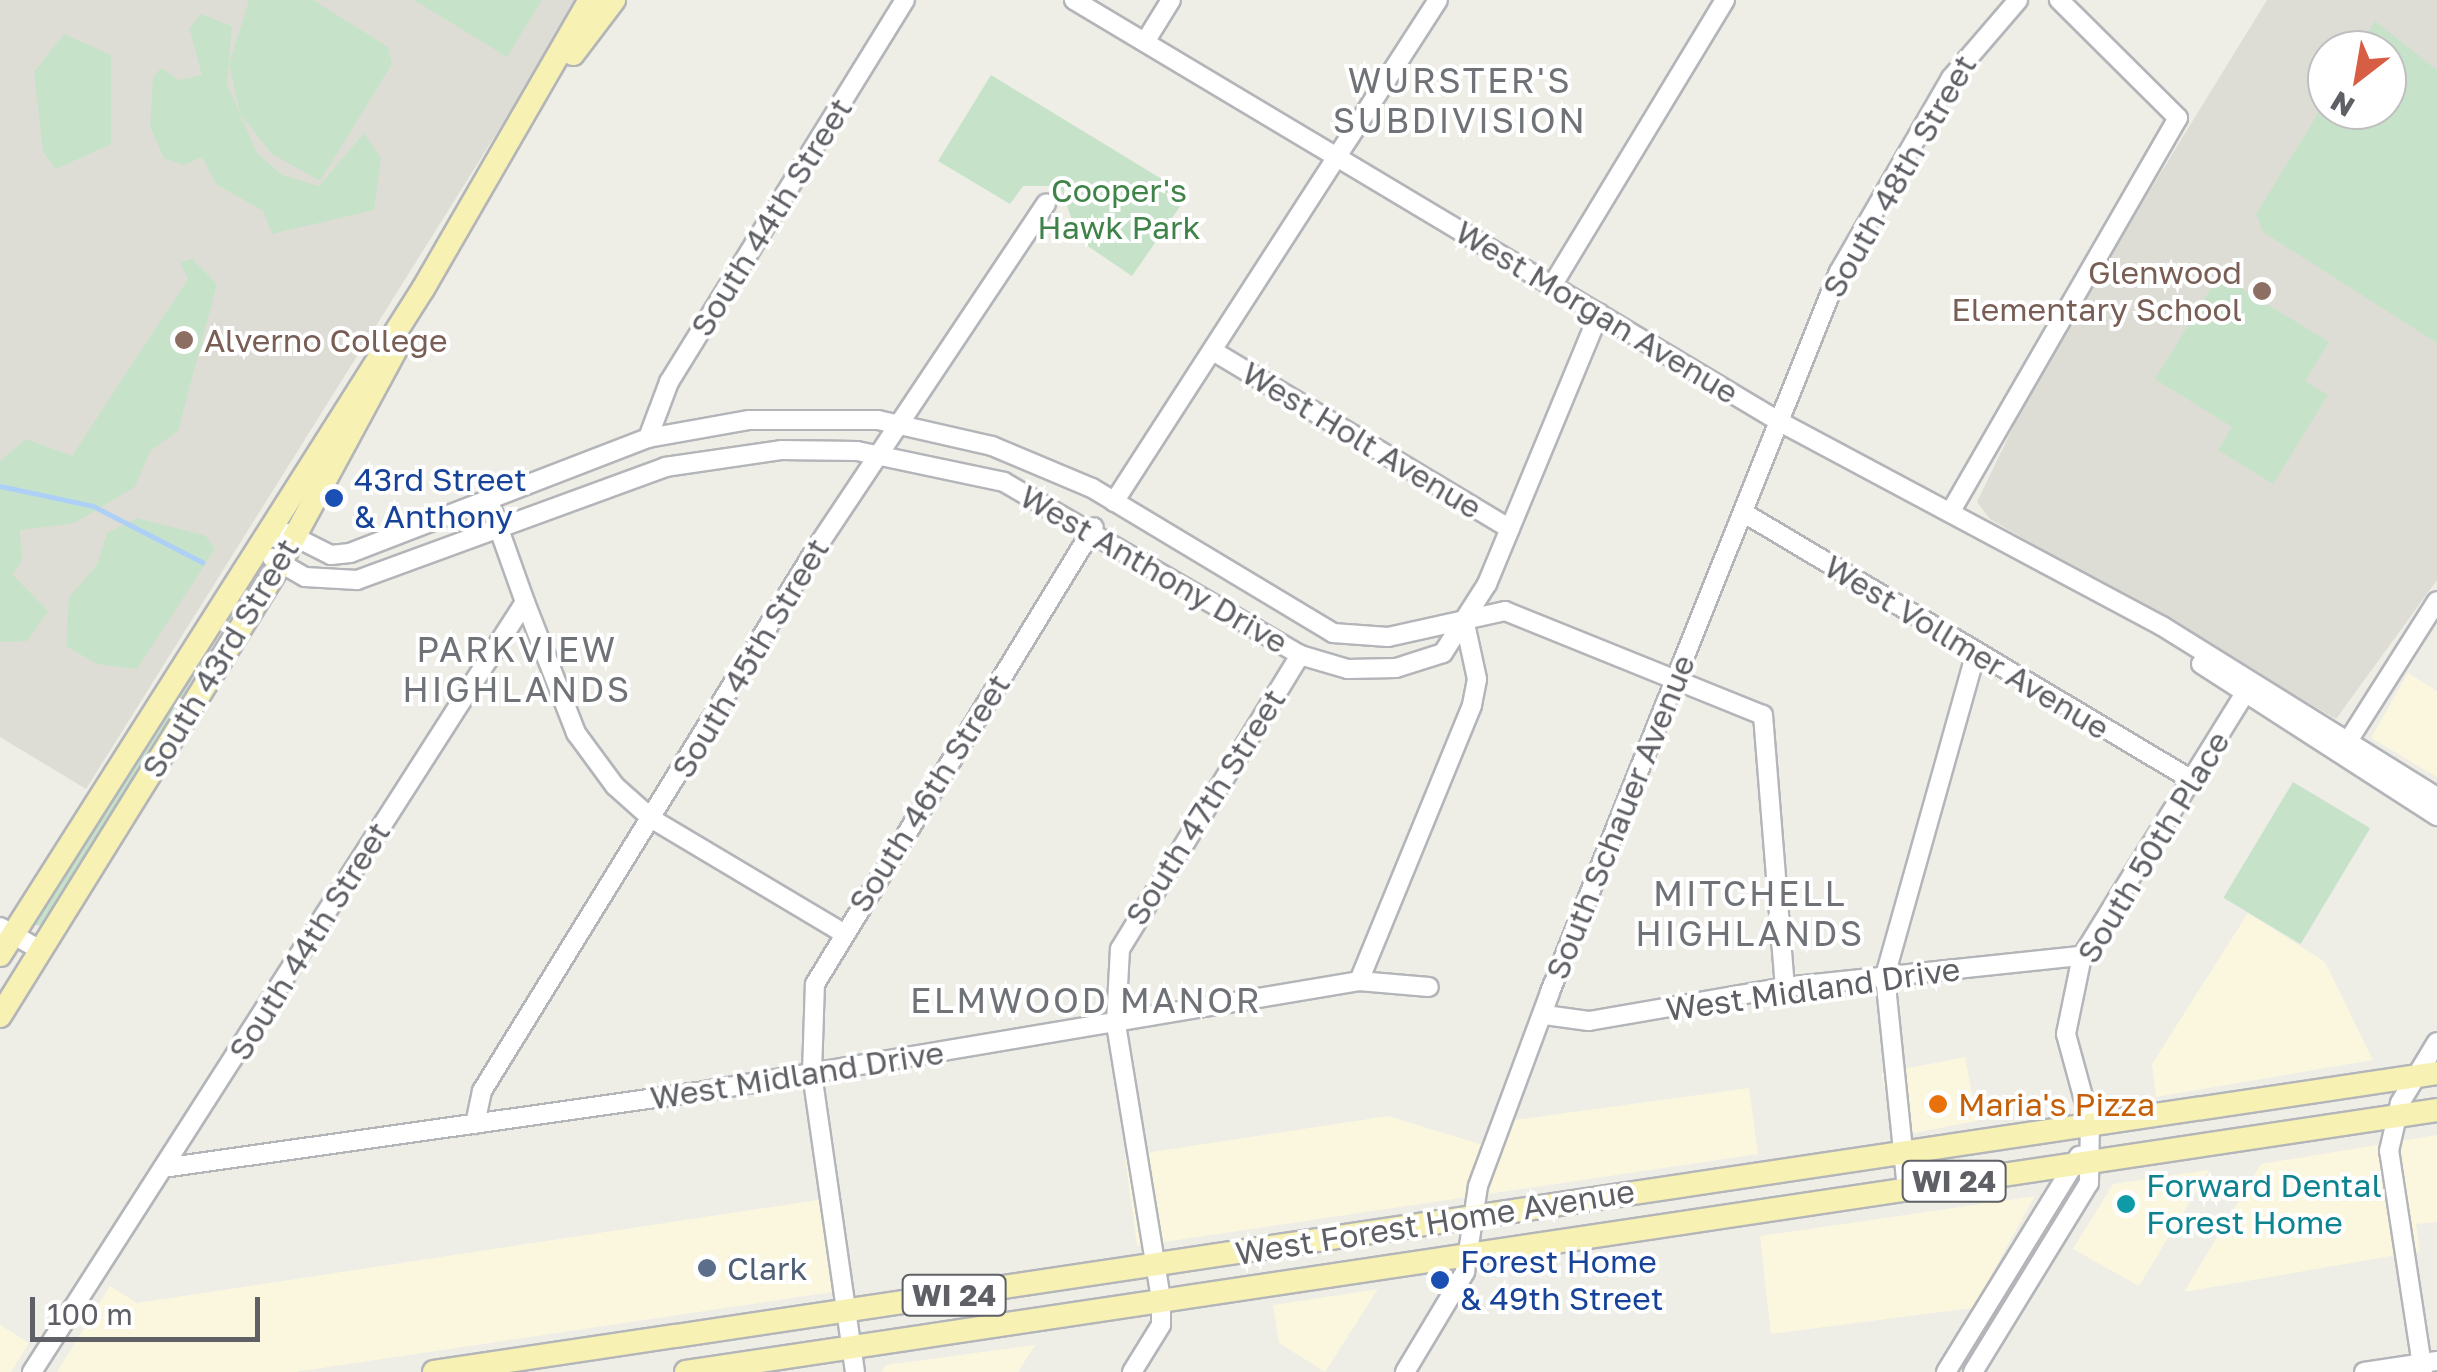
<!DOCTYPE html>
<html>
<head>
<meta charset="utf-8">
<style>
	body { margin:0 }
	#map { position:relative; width:2437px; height:1372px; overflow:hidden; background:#eeede6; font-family:"Golos Text",sans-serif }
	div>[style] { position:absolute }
	.commercial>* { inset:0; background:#fbf7df; transform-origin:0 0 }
	.education>* { inset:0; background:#deddd5 }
	.green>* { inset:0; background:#c6e3c9; transform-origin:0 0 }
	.stream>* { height:5px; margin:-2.5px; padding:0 2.5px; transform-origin:2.5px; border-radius:2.5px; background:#afd0f6 }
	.roads { filter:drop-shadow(2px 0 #b3b5b9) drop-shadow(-2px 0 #b3b5b9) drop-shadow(0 2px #b3b5b9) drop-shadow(0 -2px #b3b5b9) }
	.minor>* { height:18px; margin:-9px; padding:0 9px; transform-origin:9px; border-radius:9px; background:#fff }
	.major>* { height:22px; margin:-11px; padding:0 11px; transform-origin:11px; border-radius:11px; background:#f7f2b3 }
	.dots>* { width:28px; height:28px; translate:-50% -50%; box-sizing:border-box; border:5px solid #fff; border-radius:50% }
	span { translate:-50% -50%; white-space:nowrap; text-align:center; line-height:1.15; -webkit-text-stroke:8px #fff; paint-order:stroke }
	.shield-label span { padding:2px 8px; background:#fff; border:2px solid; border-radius:8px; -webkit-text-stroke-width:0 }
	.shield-label { font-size:30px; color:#5e6065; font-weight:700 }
	.street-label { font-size:32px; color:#5e6065 }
	.park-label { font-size:32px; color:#3f8349 }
	.education-label { font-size:32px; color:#785e54 }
	.right { translate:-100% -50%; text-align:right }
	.left { translate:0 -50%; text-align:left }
	.transit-label { font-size:32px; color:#164399 }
	.food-label { font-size:32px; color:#c56008 }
	.culture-label { font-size:32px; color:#0d838f }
	.service-label { font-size:32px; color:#4e5e75 }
	.neighbourhood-label { font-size:35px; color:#6f7277; letter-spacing:2.5px }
	.north { position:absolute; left:2307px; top:30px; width:100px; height:100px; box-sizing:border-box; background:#fff; border:2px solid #bfbfc1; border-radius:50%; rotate:211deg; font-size:28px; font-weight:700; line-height:40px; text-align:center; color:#5e6065 }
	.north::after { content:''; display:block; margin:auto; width:35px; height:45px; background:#d75d44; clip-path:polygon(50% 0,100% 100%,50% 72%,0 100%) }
	.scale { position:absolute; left:30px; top:1297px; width:230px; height:45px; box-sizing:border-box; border:5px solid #5e6065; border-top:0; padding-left:12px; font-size:30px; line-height:35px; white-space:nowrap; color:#5e6065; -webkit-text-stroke:8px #fff; paint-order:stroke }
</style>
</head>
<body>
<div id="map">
	<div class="commercial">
		<i style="clip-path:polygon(2408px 673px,2437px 691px,2437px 777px,2371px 738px)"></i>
		<i style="clip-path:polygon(2248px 913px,2325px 962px,2373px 1060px,2156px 1097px,2152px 1064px)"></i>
		<i style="left:1965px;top:1057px;width:65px;height:85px;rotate:79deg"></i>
		<i style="clip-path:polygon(1749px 1088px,1758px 1154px,1137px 1246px,1125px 1156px,1388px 1116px,1483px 1145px,1492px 1123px)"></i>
		<i style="clip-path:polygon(2437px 1135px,2437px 1222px,2416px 1224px,2420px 1251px,2184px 1292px,2261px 1164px)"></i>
		<i style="clip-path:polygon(2209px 1170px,2139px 1286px,2073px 1249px,2113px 1184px)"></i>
		<i style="clip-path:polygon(2035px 1196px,1973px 1308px,1771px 1334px,1760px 1236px)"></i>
		<i style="clip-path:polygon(824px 1199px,832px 1292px,295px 1372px,57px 1372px,110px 1286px,137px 1303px)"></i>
		<i style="clip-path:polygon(1378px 1289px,1325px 1372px,1279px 1343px,1273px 1305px)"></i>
		<i style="clip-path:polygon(0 1325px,29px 1343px,11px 1372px,0 1372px)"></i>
		<i style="clip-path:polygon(1035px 1345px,1018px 1372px,881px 1372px,886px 1365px)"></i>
	</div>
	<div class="education">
		<i style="clip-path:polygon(0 0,580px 0,86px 789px,0 737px)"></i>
		<i style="clip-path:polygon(evenodd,2267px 0,2437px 0,2437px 580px,2336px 719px,1990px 519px,1977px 502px,2045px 361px,2267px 0,2327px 50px,2387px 50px,2387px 110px,2327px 110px,2327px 50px)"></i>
	</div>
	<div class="green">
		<i style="clip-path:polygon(249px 0,313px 0,388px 47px,392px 64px,320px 181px,272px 154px,240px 114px,229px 64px)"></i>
		<i style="clip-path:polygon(414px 0,542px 0,507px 57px)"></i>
		<i style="clip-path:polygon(201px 14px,232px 26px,227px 84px,257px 153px,282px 175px,319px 186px,364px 133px,381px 158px,374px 210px,272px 234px,263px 211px,216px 184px,202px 157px,184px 165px,164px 158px,150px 127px,153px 77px,161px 68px,179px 80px,202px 75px,189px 28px)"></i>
		<i style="clip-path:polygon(2375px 21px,2437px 70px,2437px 343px,2263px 232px,2256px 214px,2327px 99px,2327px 110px,2387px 110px,2387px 50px,2357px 50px)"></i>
		<i style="clip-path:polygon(64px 34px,111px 55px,111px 144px,56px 169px,43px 152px,34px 72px)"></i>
		<i style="clip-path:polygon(991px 75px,1188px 195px,1132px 276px,1064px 230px,1071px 217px,1060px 186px,1023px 186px,1010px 204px,938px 161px)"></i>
		<i style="clip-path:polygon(192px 259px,217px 284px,178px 431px,150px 451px,135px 487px,74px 523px,20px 530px,22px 561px,12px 574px,48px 611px,27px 641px,0 642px,0 461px,26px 439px,72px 456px,188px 279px,180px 262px)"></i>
		<i style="clip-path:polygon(2219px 275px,2329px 342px,2305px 381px,2328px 395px,2273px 484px,2218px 450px,2232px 427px,2155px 379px)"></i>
		<i style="clip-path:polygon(137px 518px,206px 536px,215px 549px,137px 669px,97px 664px,66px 646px,69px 597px,97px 565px,107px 533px)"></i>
		<i style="clip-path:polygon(263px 563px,43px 926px,34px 925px,254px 569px)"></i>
		<i style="left:2293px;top:782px;width:90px;height:135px;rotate:31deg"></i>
	</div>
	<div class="stream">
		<i style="left:0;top:486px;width:95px;rotate:12.1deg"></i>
		<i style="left:93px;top:506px;width:123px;rotate:27.2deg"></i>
	</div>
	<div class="roads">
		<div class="minor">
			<i style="left:1074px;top:0;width:823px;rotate:30.87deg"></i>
			<i style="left:1780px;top:422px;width:433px;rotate:28.1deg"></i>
			<i style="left:2162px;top:626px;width:324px;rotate:31.9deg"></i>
			<i style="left:1145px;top:42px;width:49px;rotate:-58.2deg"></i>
			<i style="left:1553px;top:284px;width:332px;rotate:-58.8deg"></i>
			<i style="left:1213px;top:351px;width:346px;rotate:30.9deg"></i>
			<i style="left:648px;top:438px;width:60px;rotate:-69.4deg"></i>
			<i style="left:669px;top:382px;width:449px;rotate:-58.3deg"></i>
			<i style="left:1114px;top:502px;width:597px;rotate:-57.16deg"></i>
			<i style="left:1951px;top:511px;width:454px;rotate:-60deg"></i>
			<i style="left:2178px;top:118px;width:168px;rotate:-135.2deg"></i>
			<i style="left:1744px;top:513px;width:522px;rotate:30.79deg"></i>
			<i style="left:287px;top:533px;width:49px;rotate:26.6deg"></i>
			<i style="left:331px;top:555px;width:19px;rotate:-6deg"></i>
			<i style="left:350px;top:553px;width:319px;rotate:-21.1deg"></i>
			<i style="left:648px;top:438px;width:103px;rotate:-10.1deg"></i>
			<i style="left:749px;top:420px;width:129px"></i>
			<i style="left:878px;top:420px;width:117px;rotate:12.8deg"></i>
			<i style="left:992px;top:446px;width:108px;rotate:22.8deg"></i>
			<i style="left:1092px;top:488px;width:281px;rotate:31deg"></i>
			<i style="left:1333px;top:633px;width:55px;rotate:4.2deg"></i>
			<i style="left:1388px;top:637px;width:120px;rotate:-12.5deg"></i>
			<i style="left:1505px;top:611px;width:278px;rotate:22deg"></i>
			<i style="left:1763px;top:715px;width:273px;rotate:85.4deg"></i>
			<i style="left:272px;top:558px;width:38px;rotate:30deg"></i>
			<i style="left:305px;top:577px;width:52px;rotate:3.3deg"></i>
			<i style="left:357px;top:580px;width:328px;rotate:-20.1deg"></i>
			<i style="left:665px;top:467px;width:117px;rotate:-8.3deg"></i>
			<i style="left:781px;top:450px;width:76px;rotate:0.8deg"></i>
			<i style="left:857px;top:451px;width:150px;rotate:11.9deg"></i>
			<i style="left:1004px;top:482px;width:343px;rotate:30.3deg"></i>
			<i style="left:1300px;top:655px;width:50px;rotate:16.3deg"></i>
			<i style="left:1348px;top:669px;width:48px;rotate:-1.2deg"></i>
			<i style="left:1396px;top:668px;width:49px;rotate:-17.7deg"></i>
			<i style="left:1443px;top:653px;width:82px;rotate:-57.5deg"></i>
			<i style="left:1487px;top:584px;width:293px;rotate:-67.5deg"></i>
			<i style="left:525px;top:602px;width:141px;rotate:68.7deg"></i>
			<i style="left:576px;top:733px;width:66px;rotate:53.7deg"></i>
			<i style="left:615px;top:786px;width:50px;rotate:41.7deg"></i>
			<i style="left:652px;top:819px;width:222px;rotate:30.8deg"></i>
			<i style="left:2201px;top:664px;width:281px;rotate:32.8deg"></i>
			<i style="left:2343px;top:749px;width:175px;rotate:-57.6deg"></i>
			<i style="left:0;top:927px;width:46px;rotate:29.9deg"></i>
			<i style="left:1359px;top:981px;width:298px;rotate:-67.7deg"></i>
			<i style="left:1472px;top:705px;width:26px;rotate:-79deg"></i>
			<i style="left:1477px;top:679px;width:61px;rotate:-102.2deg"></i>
			<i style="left:1545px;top:1015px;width:44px;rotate:7.8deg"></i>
			<i style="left:1589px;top:1021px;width:199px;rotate:-9.8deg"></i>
			<i style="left:1785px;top:987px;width:299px;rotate:-6deg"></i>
			<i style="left:475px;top:1124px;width:34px;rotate:-78deg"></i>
			<i style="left:482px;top:1091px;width:639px;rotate:-58.37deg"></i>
			<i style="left:817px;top:547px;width:413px;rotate:-56.3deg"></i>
			<i style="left:163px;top:1168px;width:547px;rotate:-8.09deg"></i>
			<i style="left:705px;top:1091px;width:663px;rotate:-9.55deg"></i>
			<i style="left:1359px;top:981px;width:70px;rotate:4.9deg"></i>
			<i style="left:1907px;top:1189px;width:214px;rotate:-95.9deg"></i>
			<i style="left:1885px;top:976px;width:336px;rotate:-74.3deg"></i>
			<i style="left:32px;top:1372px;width:914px;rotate:-57.37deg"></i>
			<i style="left:525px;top:602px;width:110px;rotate:-109.6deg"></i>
			<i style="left:855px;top:1372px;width:302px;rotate:-98.2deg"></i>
			<i style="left:812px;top:1073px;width:89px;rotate:-88.1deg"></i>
			<i style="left:815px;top:984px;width:535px;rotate:-58.6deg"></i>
			<i style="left:1132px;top:1372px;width:55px;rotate:-58.3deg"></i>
			<i style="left:1161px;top:1325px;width:26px;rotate:-90deg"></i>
			<i style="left:1161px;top:1299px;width:280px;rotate:-99.3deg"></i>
			<i style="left:1116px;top:1023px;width:74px;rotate:-86.9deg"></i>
			<i style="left:1120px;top:949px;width:345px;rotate:-58.5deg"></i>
			<i style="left:1405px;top:1372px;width:117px;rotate:-59deg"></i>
			<i style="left:1465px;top:1272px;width:87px;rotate:-81.4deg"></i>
			<i style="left:1478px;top:1186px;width:207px;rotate:-69.6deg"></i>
			<i style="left:1550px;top:992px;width:776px;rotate:-68.13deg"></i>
			<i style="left:1839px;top:272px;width:224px;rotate:-60deg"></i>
			<i style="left:1951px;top:78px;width:103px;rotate:-49.3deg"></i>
			<i style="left:1946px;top:1372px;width:254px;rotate:-58.4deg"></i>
			<i style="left:1973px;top:1372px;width:222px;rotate:-58.5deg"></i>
			<i style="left:2089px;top:1183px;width:61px;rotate:-89.1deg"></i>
			<i style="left:2090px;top:1122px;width:91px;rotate:-105.3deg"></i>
			<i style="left:2066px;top:1034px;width:80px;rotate:-78.4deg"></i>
			<i style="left:2082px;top:956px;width:309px;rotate:-58.2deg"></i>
			<i style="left:2364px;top:1372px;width:74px;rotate:-8.6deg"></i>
			<i style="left:2423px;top:1372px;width:224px;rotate:-98.7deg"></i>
			<i style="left:2389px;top:1151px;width:49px;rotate:-77.1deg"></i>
			<i style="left:2400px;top:1103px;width:71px;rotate:-58.8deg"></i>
		</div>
		<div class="major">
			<i style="left:573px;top:54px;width:68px;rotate:-52.8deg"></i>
			<i style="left:0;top:955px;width:789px;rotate:-57.58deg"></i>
			<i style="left:423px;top:289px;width:334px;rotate:-60deg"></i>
			<i style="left:0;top:1016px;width:524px;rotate:-58.19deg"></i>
			<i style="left:276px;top:571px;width:255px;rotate:-61.6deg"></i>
			<i style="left:434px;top:1372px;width:2025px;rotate:-8.49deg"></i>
			<i style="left:686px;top:1372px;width:1770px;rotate:-8.51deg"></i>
		</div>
	</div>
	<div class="dots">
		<i style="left:2262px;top:291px;background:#8d6e63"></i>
		<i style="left:184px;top:340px;background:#8d6e63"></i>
		<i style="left:334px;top:498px;background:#1a4fb4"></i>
		<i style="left:1938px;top:1104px;background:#e8710a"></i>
		<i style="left:2126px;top:1204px;background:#0f9aa8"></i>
		<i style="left:707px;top:1268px;background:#5c6f8a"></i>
		<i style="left:1440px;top:1280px;background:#1a4fb4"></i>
	</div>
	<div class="shield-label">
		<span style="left:1954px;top:1181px">WI 24</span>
		<span style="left:954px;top:1295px">WI 24</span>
	</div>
	<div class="street-label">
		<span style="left:1899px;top:176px;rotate:-60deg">South 48th Street</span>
		<span style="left:771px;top:217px;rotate:-58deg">South 44th Street</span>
		<span style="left:1597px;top:312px;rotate:31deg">West Morgan Avenue</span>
		<span style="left:1362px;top:440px;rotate:31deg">West Holt Avenue</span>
		<span style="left:1154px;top:569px;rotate:30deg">West Anthony Drive</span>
		<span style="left:1967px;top:647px;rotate:31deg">West Vollmer Avenue</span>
		<span style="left:220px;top:658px;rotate:-59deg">South 43rd Street</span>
		<span style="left:750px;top:658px;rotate:-59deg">South 45th Street</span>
		<span style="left:929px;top:793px;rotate:-58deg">South 46th Street</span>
		<span style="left:1205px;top:807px;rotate:-58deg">South 47th Street</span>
		<span style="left:1620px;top:817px;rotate:-68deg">South Schauer Avenue</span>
		<span style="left:2153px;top:847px;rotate:-59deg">South 50th Place</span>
		<span style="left:309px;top:941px;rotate:-58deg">South 44th Street</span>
		<span style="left:1813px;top:989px;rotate:-8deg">West Midland Drive</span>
		<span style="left:797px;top:1075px;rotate:-9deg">West Midland Drive</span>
		<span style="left:1435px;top:1222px;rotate:-9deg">West Forest Home Avenue</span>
	</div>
	<div class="park-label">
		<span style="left:1119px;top:209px">Cooper's<br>Hawk Park</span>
	</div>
	<div class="education-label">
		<span class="right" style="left:2242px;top:291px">Glenwood<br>Elementary School</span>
		<span class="left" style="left:204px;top:340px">Alverno College</span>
	</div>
	<div class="transit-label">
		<span class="left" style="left:354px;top:498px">43rd Street<br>&amp; Anthony</span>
		<span class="left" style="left:1460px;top:1280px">Forest Home<br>&amp; 49th Street</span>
	</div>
	<div class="food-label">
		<span class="left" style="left:1958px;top:1104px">Maria's Pizza</span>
	</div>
	<div class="culture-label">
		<span class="left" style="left:2146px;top:1204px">Forward Dental<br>Forest Home</span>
	</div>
	<div class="service-label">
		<span class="left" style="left:727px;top:1268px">Clark</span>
	</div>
	<div class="neighbourhood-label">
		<span style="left:1460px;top:100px">WURSTER'S<br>SUBDIVISION</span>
		<span style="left:517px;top:669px">PARKVIEW<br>HIGHLANDS</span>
		<span style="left:1750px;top:913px">MITCHELL<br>HIGHLANDS</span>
		<span style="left:1086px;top:1000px">ELMWOOD MANOR</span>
	</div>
	<div class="north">N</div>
	<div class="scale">100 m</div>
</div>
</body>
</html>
